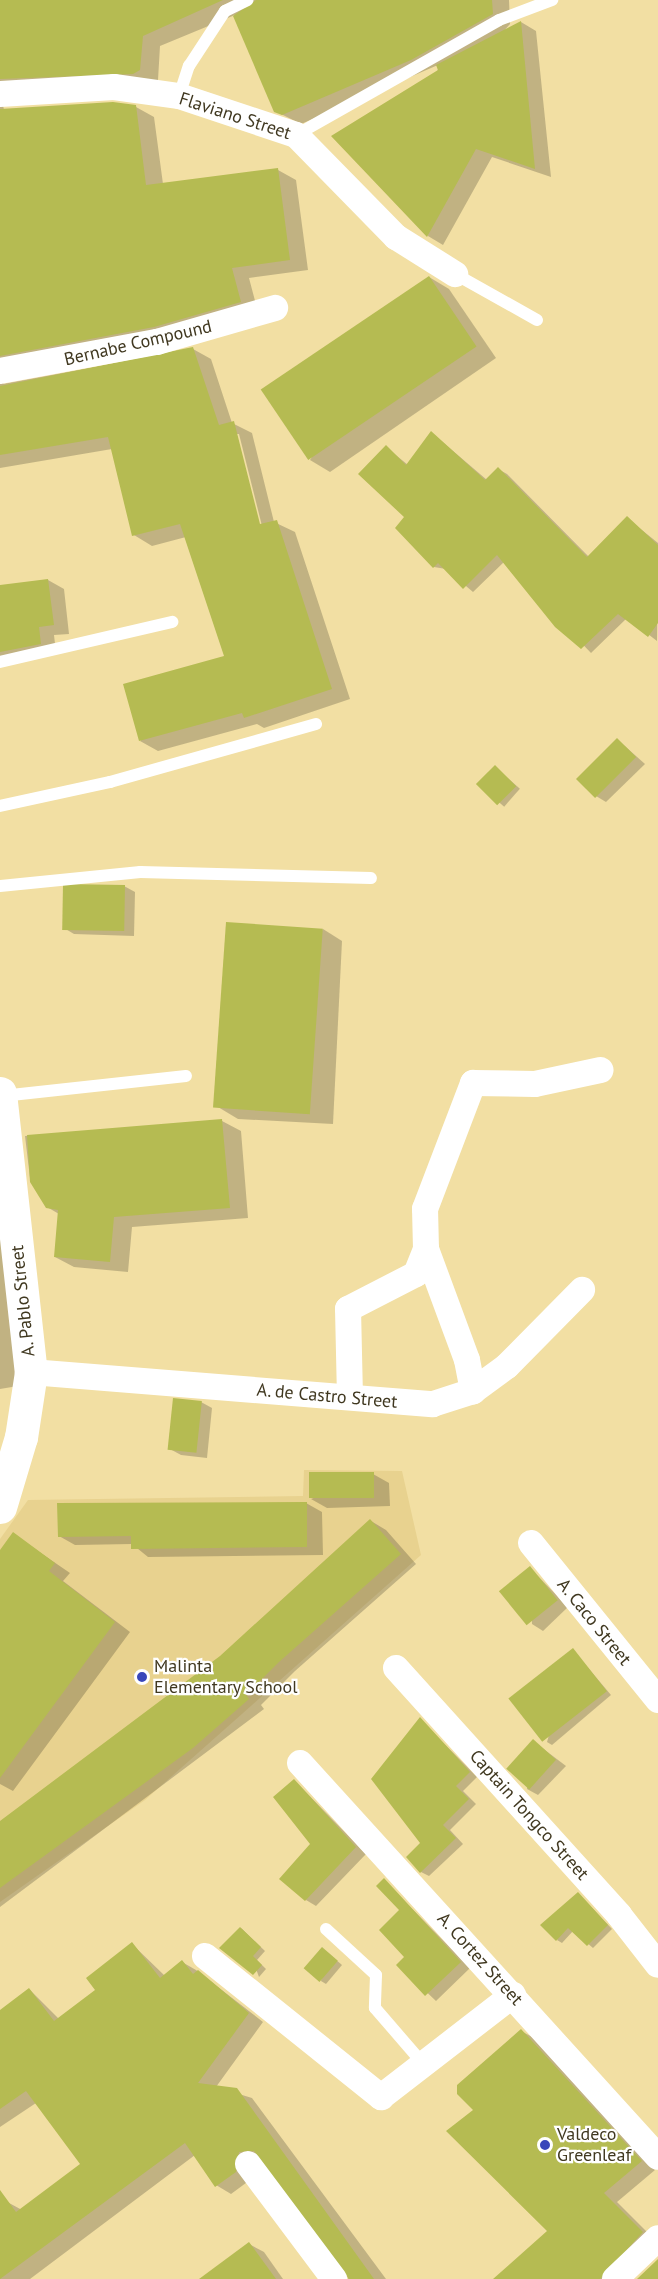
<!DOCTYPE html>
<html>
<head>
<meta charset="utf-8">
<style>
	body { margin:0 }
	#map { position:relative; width:658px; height:2279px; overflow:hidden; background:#f2dfa3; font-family:"PT Sans",sans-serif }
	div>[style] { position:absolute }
	.built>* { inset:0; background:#e8d28f }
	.shadow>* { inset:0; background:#0003; transform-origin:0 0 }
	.building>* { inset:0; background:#b5bb52; transform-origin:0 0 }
	.lane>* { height:12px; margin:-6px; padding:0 6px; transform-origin:6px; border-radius:6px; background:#fff }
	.street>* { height:26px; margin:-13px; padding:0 13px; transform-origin:13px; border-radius:13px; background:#fff }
	.secondary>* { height:33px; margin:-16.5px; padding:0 16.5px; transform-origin:16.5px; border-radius:16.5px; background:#fff }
	.dots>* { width:16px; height:16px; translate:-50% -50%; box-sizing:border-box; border:3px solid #fff; border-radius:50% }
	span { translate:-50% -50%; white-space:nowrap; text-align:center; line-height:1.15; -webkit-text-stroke:4.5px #fff; paint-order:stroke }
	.street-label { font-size:18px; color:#403820 }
	.poi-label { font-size:18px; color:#403820 }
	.left { translate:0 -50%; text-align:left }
</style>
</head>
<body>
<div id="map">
	<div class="built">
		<i style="clip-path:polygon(304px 1470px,402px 1471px,421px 1555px,145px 1800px,0 1902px,0 1539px,28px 1500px,303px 1496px)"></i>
	</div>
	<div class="shadow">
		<i style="clip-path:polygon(evenodd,0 0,509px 0,510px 24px,503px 32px,521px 22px,536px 31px,551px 177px,492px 157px,443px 245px,428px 236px,438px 65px,301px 124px,275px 111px,235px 15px,160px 46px,158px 80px,151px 84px,3px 105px,4px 110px,136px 107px,154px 117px,163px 184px,278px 170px,296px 180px,308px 270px,249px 278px,258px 312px,16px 366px,3px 384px,193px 349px,211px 359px,232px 423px,252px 433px,274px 522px,295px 532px,350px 699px,264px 728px,257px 724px,158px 751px,140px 741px,226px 657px,186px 537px,152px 546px,134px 535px,112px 449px,0 468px,0 0,236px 434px,239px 434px,263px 530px,260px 531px,236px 434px)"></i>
		<i style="clip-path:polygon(429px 277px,449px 289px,496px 358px,330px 472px,310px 460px)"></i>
		<i style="clip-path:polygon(432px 433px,487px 480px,498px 469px,507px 474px,589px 557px,627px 518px,658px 543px,657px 641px,627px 618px,591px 653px,504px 562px,473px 592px,446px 569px,434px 567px,406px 517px,386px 447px,408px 465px)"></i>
		<i style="clip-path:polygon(48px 580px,64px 589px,69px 634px,54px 635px,56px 652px,0 662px,0 586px)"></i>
		<i style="clip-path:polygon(618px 740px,645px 764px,606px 802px,596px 796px)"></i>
		<i style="left:495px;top:767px;width:33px;height:24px;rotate:41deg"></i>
		<i style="clip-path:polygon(124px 886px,135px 892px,134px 936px,74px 934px,64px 928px)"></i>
		<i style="clip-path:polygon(323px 929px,342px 941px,333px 1124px,238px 1119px,218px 1107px)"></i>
		<i style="clip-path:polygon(222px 1121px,241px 1131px,248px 1218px,132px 1227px,128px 1272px,74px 1267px,55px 1257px,59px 1214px,47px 1207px,30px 1178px,25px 1136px)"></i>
		<i style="clip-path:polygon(0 1182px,24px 1385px,0 1389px)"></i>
		<i style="clip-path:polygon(201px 1402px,212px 1408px,207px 1458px,181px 1455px,170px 1449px)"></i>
		<i style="clip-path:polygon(373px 1474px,389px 1483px,390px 1506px,327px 1508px,311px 1499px)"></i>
		<i style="clip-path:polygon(306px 1503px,322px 1512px,323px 1555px,148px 1557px,132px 1544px,75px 1545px,59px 1536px)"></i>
		<i style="clip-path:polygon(371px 1521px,386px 1530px,416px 1564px,295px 1671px,261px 1705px,264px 1709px,0 1907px,0 1822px,221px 1657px)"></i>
		<i style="clip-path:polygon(13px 1534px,70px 1573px,63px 1581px,130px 1632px,13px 1791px,0 1784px,0 1552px)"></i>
		<i style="clip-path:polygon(530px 1568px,568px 1607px,543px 1631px,532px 1624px)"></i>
		<i style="clip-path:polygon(573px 1650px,611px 1695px,552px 1745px,547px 1742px)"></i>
		<i style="clip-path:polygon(420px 1719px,477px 1777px,463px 1791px,476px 1804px,450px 1830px,463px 1844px,429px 1876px,421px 1872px)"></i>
		<i style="clip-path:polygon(533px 1741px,566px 1766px,538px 1795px,527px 1789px)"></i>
		<i style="clip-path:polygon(295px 1781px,366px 1854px,316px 1906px,306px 1900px,312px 1844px)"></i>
		<i style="clip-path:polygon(384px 1880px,470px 1968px,436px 2001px,398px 1965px,406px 1957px,402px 1910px)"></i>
		<i style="clip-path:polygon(579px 1894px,612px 1929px,593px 1948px,573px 1931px,562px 1943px,557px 1940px)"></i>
		<i style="clip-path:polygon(241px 1928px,265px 1951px,257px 1960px,266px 1969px,259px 1977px)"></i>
		<i style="clip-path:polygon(132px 1944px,165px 1976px,182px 1962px,196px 1970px,263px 2022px,216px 2087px,252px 2098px,386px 2279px,348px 2279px,347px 2269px,250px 2180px,231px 2194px,216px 2185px,195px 2155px,30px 2279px,0 2279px,0 2198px,22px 2210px,82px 2165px,36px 2103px,0 2127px,0 2011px,29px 1989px,59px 2019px,97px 1990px)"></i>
		<i style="clip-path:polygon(327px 1952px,342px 1965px,326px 1984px,321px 1981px)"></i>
		<i style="clip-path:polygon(521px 2031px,536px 2039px,655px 2170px,617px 2202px,656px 2241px,619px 2279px,495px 2279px,550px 2231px,475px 2110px)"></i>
		<i style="clip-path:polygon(249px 2244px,264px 2252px,283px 2279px,202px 2279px)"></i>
	</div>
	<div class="building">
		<i style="clip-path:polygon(0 0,223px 0,143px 36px,140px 70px,133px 74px,0 79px)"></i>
		<i style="clip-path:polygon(256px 0,492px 0,493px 14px,411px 60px,282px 115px,274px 112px,233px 16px)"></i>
		<i style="clip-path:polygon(521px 21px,535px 169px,476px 149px,427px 237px,331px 136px,438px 70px,436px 65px)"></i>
		<i style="clip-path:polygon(113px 102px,136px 105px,146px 185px,278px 168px,290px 260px,232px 268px,241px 302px,154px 327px,0 356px,0 109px)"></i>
		<i style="left:429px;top:276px;width:85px;height:203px;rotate:56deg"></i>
		<i style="clip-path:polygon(193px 347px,219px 425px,234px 421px,260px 524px,277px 520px,332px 689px,244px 718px,242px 713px,139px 741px,123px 684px,224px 656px,180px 524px,132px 536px,108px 437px,0 455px,0 386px)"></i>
		<i style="clip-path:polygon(431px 431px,485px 480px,498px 467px,587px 557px,627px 516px,658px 545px,658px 623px,648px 637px,618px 614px,581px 649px,555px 627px,497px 555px,463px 589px,438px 563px,433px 568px,395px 528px,404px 517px,358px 474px,386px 445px,406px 465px)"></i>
		<i style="clip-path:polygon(48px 579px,54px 625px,39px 627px,41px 644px,0 652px,0 585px)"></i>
		<i style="left:617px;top:738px;width:27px;height:58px;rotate:45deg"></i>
		<i style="left:495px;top:765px;width:30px;height:27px;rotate:45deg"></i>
		<i style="left:125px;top:885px;width:46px;height:62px;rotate:91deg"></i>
		<i style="left:226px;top:922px;width:97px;height:186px;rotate:4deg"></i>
		<i style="clip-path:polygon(222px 1119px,230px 1208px,114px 1217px,110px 1262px,54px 1257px,58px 1210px,46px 1208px,30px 1182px,27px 1135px)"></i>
		<i style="left:173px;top:1398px;width:29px;height:52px;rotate:6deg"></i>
		<i style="left:374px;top:1472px;width:26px;height:65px;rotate:90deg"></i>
		<i style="clip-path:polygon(307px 1502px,307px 1547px,131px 1549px,131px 1536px,58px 1537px,57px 1503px)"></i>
		<i style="clip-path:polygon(370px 1519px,401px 1554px,279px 1662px,246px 1695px,249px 1699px,193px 1748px,0 1888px,0 1821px,220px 1656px)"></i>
		<i style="clip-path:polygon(13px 1532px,55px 1563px,49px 1571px,115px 1622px,0 1778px,0 1550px)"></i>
		<i style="left:530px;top:1566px;width:44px;height:40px;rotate:51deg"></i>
		<i style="left:573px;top:1648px;width:55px;height:82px;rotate:52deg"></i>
		<i style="clip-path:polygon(420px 1717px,470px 1772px,456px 1786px,469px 1799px,443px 1825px,456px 1838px,420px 1873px,406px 1857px,420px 1843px,371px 1779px)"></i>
		<i style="left:533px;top:1739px;width:31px;height:40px;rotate:42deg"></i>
		<i style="clip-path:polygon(294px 1779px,356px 1847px,305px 1901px,279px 1879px,310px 1844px,273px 1797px)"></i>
		<i style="clip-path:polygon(384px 1878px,461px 1962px,425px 1996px,396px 1965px,404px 1957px,379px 1930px,399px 1910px,376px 1886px)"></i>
		<i style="clip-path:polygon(578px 1892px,608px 1925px,587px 1946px,568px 1928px,556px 1941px,540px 1925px)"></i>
		<i style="clip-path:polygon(240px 1927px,261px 1947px,253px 1956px,262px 1965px,253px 1975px,219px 1948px)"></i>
		<i style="clip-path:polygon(132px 1942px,160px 1978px,182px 1960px,193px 1974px,198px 1970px,249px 2013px,198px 2083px,237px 2088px,374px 2279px,349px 2279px,254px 2151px,239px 2152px,236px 2172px,215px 2187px,185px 2143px,0 2279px,0 2190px,16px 2212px,80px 2164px,26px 2091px,0 2109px,0 2010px,29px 1988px,54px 2021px,95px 1990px,86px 1978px)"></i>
		<i style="left:322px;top:1947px;width:21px;height:28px;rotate:41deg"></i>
		<i style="clip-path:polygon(521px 2029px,642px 2161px,604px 2193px,643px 2232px,600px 2279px,493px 2279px,547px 2231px,446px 2131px,473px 2110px,457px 2094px,457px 2085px)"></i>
		<i style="clip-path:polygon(249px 2242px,276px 2279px,199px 2279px)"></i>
		<i style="clip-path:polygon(658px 2259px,658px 2279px,637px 2279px)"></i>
	</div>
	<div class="lane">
		<i style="left:179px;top:96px;width:32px;rotate:-72deg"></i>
		<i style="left:189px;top:66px;width:66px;rotate:-56.8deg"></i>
		<i style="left:225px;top:11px;width:25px;rotate:-26deg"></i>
		<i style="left:296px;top:135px;width:233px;rotate:-29.5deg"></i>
		<i style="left:499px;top:20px;width:57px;rotate:-20.7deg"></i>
		<i style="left:455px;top:274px;width:94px;rotate:29.3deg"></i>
		<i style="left:0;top:662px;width:177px;rotate:-13.1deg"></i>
		<i style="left:0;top:806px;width:113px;rotate:-12.3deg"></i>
		<i style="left:110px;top:782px;width:214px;rotate:-15.7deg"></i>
		<i style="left:0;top:886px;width:141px;rotate:-5.7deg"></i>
		<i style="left:140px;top:872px;width:231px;rotate:1.5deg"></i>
		<i style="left:2px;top:1096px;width:185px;rotate:-6.2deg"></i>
		<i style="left:326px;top:1929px;width:68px;rotate:42.6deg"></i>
		<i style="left:376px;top:1975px;width:33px;rotate:92deg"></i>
		<i style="left:375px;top:2008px;width:77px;rotate:49.2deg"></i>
	</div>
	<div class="street">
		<i style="left:0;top:94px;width:114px;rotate:-3.5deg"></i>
		<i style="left:114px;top:87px;width:66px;rotate:7.9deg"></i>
		<i style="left:179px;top:96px;width:123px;rotate:18.4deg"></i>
		<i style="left:296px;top:135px;width:143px;rotate:45.6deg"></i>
		<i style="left:396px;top:237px;width:70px;rotate:32.1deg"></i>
		<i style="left:0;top:371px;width:160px;rotate:-10.5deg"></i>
		<i style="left:157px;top:342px;width:123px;rotate:-16.1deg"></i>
		<i style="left:426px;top:1249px;width:118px;rotate:69.7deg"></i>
		<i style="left:467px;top:1360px;width:32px;rotate:79deg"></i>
		<i style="left:31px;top:1372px;width:403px;rotate:4.6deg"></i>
		<i style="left:433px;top:1404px;width:42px;rotate:-18deg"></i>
		<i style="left:473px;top:1391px;width:42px;rotate:-36.3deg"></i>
		<i style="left:507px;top:1366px;width:107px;rotate:-45.4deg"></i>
		<i style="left:350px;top:1397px;width:88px;rotate:-91.3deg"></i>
		<i style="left:348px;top:1309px;width:76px;rotate:-27.2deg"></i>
		<i style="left:416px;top:1274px;width:27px;rotate:-68deg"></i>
		<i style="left:426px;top:1249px;width:40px;rotate:-91.4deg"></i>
		<i style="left:425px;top:1209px;width:135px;rotate:-69.1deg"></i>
		<i style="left:473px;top:1083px;width:62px;rotate:0.9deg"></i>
		<i style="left:535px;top:1084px;width:67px;rotate:-12deg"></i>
		<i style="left:531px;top:1543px;width:202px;rotate:51deg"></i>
		<i style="left:396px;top:1668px;width:333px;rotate:47.9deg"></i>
		<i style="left:619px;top:1915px;width:63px;rotate:52deg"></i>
		<i style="left:300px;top:1763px;width:532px;rotate:47.74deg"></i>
		<i style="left:205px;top:1956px;width:226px;rotate:38.7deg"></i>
		<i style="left:381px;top:2097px;width:167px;rotate:-37.7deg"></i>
		<i style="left:248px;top:2164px;width:144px;rotate:53.2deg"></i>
		<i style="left:615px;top:2279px;width:59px;rotate:-43.6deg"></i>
	</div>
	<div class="secondary">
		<i style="left:0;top:1093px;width:281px;rotate:83.7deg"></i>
		<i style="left:31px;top:1372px;width:66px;rotate:98.7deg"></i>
		<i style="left:21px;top:1437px;width:73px;rotate:106.7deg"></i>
	</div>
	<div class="dots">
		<i style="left:142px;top:1677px;background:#3947ba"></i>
		<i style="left:545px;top:2145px;background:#3947ba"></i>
	</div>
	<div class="street-label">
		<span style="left:235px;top:116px;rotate:18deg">Flaviano Street</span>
		<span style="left:138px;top:343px;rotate:-13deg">Bernabe Compound</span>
		<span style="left:23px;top:1301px;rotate:-96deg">A. Pablo Street</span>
		<span style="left:327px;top:1396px;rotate:5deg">A. de Castro Street</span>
		<span style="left:594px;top:1622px;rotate:51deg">A. Caco Street</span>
		<span style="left:529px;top:1815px;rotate:48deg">Captain Tongco Street</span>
		<span style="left:480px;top:1959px;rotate:48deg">A. Cortez Street</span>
	</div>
	<div class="poi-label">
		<span class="left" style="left:154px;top:1677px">Malinta<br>Elementary School</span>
		<span class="left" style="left:557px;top:2145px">Valdeco<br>Greenleaf</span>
	</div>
</div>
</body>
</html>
